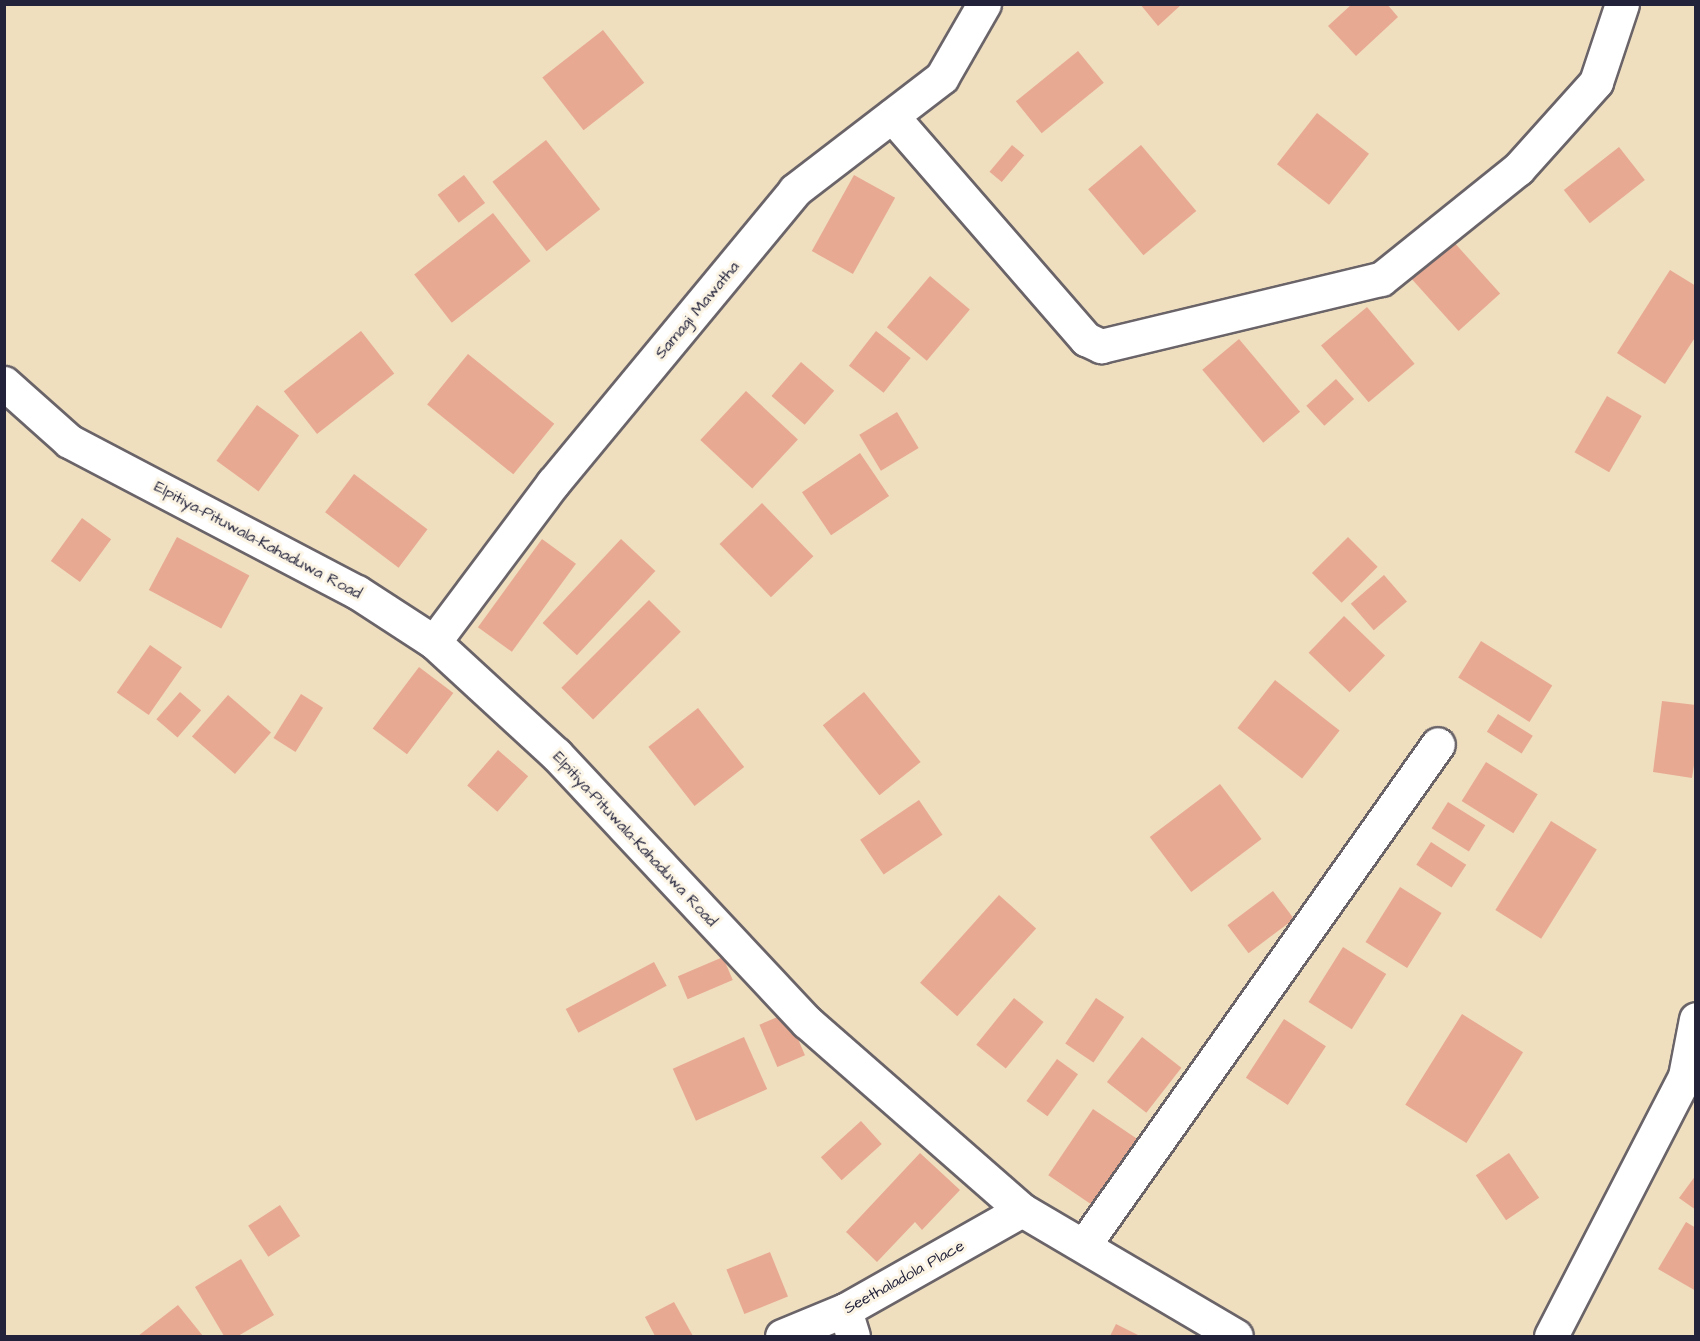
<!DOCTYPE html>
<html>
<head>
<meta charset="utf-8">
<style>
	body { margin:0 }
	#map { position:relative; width:1700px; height:1341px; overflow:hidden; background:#efdfbf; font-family:"Architects Daughter",sans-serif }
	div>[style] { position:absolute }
	.building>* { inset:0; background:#e8a992; transform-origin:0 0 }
	.roads { filter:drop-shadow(2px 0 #6a6469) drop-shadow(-2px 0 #6a6469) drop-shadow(0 2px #6a6469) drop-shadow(0 -2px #6a6469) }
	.minor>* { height:33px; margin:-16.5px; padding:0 16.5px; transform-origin:16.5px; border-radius:16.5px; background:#fff }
	.tertiary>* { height:33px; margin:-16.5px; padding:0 16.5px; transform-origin:16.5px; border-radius:16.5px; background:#fff }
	span { translate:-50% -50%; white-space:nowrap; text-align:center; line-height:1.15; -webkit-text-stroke:6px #fcf5e5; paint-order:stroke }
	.street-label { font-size:16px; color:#22223b }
	.frame { position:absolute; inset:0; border:6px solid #22223b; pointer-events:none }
</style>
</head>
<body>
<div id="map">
	<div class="building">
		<i style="clip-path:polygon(1140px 4px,1182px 4px,1158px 26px)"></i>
		<i style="clip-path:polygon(1352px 4px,1387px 4px,1398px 17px,1356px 56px,1328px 26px)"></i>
		<i style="left:603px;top:30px;width:67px;height:77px;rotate:52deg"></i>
		<i style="left:1078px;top:51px;width:41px;height:80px;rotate:51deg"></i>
		<i style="left:1317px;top:113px;width:66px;height:65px;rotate:38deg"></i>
		<i style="left:546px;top:140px;width:88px;height:68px;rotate:52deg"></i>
		<i style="left:1012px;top:145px;width:16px;height:35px;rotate:40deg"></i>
		<i style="left:1141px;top:145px;width:86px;height:69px;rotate:50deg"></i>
		<i style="left:1619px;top:147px;width:42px;height:70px;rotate:52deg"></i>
		<i style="left:464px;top:175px;width:35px;height:33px;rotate:53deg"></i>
		<i style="left:854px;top:175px;width:47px;height:87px;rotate:29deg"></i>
		<i style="left:493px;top:213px;width:61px;height:100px;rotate:52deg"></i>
		<i style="left:1452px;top:240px;width:72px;height:56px;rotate:48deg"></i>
		<i style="clip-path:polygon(1670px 270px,1696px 286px,1696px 336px,1665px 384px,1617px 353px)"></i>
		<i style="left:930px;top:276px;width:52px;height:67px;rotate:40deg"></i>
		<i style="left:1367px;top:307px;width:74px;height:60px;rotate:50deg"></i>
		<i style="left:361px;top:331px;width:54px;height:98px;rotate:52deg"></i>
		<i style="left:876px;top:331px;width:44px;height:44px;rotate:38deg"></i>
		<i style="left:1239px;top:339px;width:95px;height:48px;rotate:50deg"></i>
		<i style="left:468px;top:354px;width:111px;height:65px;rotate:39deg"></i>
		<i style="left:801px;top:362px;width:44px;height:45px;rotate:41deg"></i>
		<i style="left:1336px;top:379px;width:27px;height:40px;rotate:48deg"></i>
		<i style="left:746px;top:391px;width:71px;height:67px;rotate:43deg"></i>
		<i style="left:1607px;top:396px;width:40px;height:65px;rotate:30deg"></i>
		<i style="left:257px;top:405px;width:52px;height:69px;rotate:36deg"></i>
		<i style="left:897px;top:412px;width:42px;height:44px;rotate:59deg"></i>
		<i style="left:860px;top:453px;width:52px;height:70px;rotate:56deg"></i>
		<i style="left:354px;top:474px;width:92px;height:48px;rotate:37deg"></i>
		<i style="left:762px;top:503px;width:74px;height:59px;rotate:46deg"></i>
		<i style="left:82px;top:518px;width:36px;height:53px;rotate:36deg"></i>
		<i style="left:177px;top:537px;width:82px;height:60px;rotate:28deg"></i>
		<i style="left:1348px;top:537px;width:42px;height:51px;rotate:45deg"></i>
		<i style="left:542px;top:539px;width:42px;height:109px;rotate:36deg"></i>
		<i style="left:621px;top:539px;width:47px;height:115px;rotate:43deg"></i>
		<i style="left:1384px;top:575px;width:35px;height:44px;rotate:49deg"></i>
		<i style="left:649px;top:600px;width:45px;height:124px;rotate:45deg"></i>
		<i style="left:1344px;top:616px;width:57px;height:51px;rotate:44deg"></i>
		<i style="left:1481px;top:641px;width:84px;height:43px;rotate:32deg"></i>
		<i style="left:150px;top:645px;width:39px;height:58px;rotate:35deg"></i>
		<i style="left:419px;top:667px;width:43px;height:77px;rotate:37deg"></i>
		<i style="left:1275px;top:680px;width:82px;height:61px;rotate:38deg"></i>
		<i style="left:180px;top:692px;width:28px;height:36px;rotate:41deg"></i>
		<i style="left:864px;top:692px;width:90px;height:53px;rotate:51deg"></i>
		<i style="left:301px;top:694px;width:26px;height:52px;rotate:32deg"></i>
		<i style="left:228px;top:695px;width:57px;height:55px;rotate:41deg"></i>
		<i style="clip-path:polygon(1662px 701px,1696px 705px,1696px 752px,1692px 778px,1653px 772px)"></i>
		<i style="left:698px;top:708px;width:75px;height:63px;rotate:52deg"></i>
		<i style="left:1498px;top:714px;width:41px;height:21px;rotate:32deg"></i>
		<i style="left:498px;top:750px;width:40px;height:47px;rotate:41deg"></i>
		<i style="left:1486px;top:762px;width:61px;height:46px;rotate:32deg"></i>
		<i style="left:1220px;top:784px;width:69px;height:88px;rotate:53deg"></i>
		<i style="left:919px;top:800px;width:42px;height:71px;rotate:56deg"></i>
		<i style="left:1448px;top:802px;width:44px;height:31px;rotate:32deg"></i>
		<i style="left:1551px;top:821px;width:54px;height:105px;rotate:32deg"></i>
		<i style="left:1431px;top:842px;width:42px;height:27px;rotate:33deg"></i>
		<i style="left:1400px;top:887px;width:49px;height:65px;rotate:32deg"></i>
		<i style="left:1273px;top:891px;width:35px;height:57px;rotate:53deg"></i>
		<i style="left:999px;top:895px;width:50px;height:118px;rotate:42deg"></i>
		<i style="left:1343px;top:947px;width:51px;height:65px;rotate:32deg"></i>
		<i style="left:723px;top:957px;width:25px;height:49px;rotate:67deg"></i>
		<i style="left:654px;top:962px;width:27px;height:100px;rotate:62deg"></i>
		<i style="left:1014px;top:998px;width:38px;height:60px;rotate:39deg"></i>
		<i style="left:1096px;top:998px;width:34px;height:55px;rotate:34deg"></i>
		<i style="left:787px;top:1013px;width:46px;height:30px;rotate:67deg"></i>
		<i style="left:1462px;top:1014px;width:72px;height:107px;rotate:32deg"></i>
		<i style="left:1284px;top:1019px;width:50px;height:70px;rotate:33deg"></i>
		<i style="left:744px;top:1037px;width:57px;height:78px;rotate:66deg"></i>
		<i style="left:1142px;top:1037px;width:50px;height:57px;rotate:38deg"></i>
		<i style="left:1057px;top:1059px;width:26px;height:52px;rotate:36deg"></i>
		<i style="left:1093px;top:1109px;width:53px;height:80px;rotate:34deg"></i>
		<i style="left:861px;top:1121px;width:31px;height:54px;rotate:48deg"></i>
		<i style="clip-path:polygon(920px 1153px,960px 1190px,922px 1230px,915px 1222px,877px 1262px,846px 1232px)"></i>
		<i style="left:1509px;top:1153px;width:54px;height:40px;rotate:56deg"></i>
		<i style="clip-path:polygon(1696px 1175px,1696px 1210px,1679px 1198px)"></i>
		<i style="left:280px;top:1205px;width:37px;height:38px;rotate:57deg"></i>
		<i style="clip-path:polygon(1686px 1222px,1696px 1228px,1696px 1291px,1658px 1269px)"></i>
		<i style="left:770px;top:1252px;width:48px;height:47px;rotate:68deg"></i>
		<i style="clip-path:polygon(241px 1259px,274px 1315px,238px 1336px,224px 1336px,195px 1287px)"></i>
		<i style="clip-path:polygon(674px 1302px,693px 1336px,655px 1336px,645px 1317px)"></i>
		<i style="clip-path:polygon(178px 1305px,203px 1336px,138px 1336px)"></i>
		<i style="clip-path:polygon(1116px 1324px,1140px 1336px,1110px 1336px)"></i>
	</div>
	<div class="roads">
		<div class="minor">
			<i style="left:892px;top:116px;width:296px;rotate:49deg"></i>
			<i style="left:1086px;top:339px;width:17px;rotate:25deg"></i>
			<i style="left:1101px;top:346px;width:288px;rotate:-13.5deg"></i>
			<i style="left:1381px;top:279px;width:176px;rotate:-38.8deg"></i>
			<i style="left:1518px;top:169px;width:117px;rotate:-48.1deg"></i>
			<i style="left:1596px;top:82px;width:82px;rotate:-71.6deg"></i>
			<i style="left:434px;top:642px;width:199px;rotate:-53.2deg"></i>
			<i style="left:553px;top:483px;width:380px;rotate:-50.4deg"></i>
			<i style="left:795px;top:190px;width:185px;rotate:-37.5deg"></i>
			<i style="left:942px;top:77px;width:84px;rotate:-60.1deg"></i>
			<i style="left:1084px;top:1245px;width:613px;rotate:-54.76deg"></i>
			<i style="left:845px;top:1310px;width:27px;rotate:73deg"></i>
			<i style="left:782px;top:1336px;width:68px;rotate:-22.4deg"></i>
			<i style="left:845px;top:1310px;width:203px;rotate:-29.5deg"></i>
			<i style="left:1551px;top:1336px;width:292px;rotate:-62.7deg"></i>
			<i style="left:1685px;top:1076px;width:58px;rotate:-79.1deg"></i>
		</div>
		<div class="tertiary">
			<i style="left:4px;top:383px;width:87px;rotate:41.7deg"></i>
			<i style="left:69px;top:441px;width:325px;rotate:27.7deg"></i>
			<i style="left:357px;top:592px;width:92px;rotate:33deg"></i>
			<i style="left:434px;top:642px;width:166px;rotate:42.6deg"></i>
			<i style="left:556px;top:754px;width:367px;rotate:46.9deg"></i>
			<i style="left:807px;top:1022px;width:286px;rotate:41.2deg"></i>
			<i style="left:1022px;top:1210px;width:248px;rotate:30.5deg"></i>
		</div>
	</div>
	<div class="street-label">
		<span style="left:697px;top:310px;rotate:-50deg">Samagi Mawatha</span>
		<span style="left:258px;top:540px;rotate:28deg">Elpitiya-Pituwala-Kahaduwa Road</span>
		<span style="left:635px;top:839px;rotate:47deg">Elpitiya-Pituwala-Kahaduwa Road</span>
		<span style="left:904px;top:1277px;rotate:-29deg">Seethaladola Place</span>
	</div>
	<div class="frame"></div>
</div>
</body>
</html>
